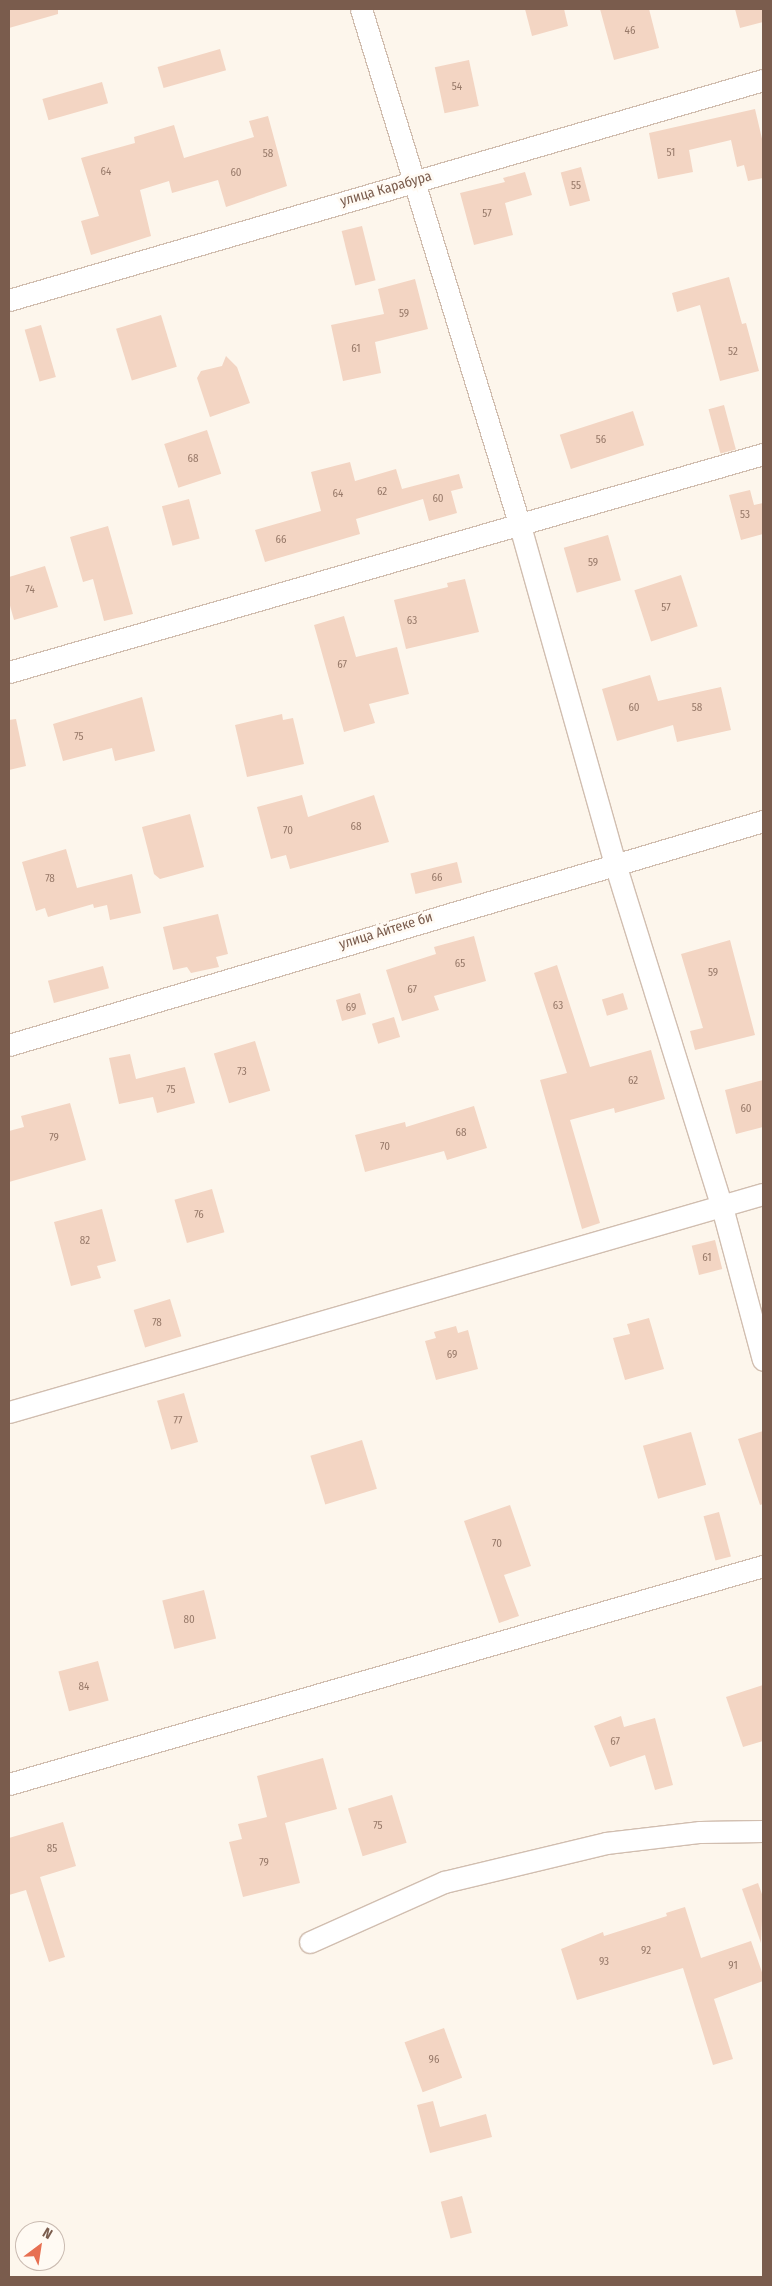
<!DOCTYPE html>
<html>
<head>
<meta charset="utf-8">
<style>
	body { margin:0 }
	#map { position:relative; width:772px; height:2286px; overflow:hidden; background:#fdf6ec; font-family:"Fira Sans Condensed",sans-serif }
	div>[style] { position:absolute }
	.building>* { inset:0; background:#f3d5c3; transform-origin:0 0 }
	.roads { filter:drop-shadow(1px 0 #d1beb0) drop-shadow(-1px 0 #d1beb0) drop-shadow(0 1px #d1beb0) drop-shadow(0 -1px #d1beb0) }
	.street>* { height:21px; margin:-10.5px; padding:0 10.5px; transform-origin:10.5px; border-radius:10.5px; background:#fff }
	span { translate:-50% -50%; white-space:nowrap; text-align:center; line-height:1.15; -webkit-text-stroke:5px #fffaf3; paint-order:stroke }
	.number-label { font-size:11px; color:#987a6a }
	.number-label span { -webkit-text-stroke-width:0 }
	.street-label { font-size:14px; color:#7a5c4d }
	.frame { position:absolute; inset:0; border:10px solid #7a5c4d; pointer-events:none }
	.north { position:absolute; left:15px; top:2221px; width:50px; height:50px; box-sizing:border-box; background:#fffaf3; border:1px solid #cabbb1; border-radius:50%; rotate:31deg; font-size:14px; font-weight:700; line-height:20px; text-align:center; color:#7a5c4d }
	.north::after { content:''; display:block; margin:auto; width:18px; height:22px; background:#e76f51; clip-path:polygon(50% 0,100% 100%,50% 72%,0 100%) }
</style>
</head>
<body>
<div id="map">
	<div class="building">
		<i style="clip-path:polygon(9px 9px,58px 9px,58px 14px,9px 28px)"></i>
		<i style="clip-path:polygon(525px 9px,564px 9px,568px 26px,532px 36px)"></i>
		<i style="clip-path:polygon(600px 9px,649px 9px,659px 48px,614px 60px)"></i>
		<i style="clip-path:polygon(735px 9px,763px 9px,763px 22px,740px 28px)"></i>
		<i style="left:220px;top:49px;width:22px;height:65px;rotate:74deg"></i>
		<i style="left:469px;top:60px;width:47px;height:35px;rotate:78deg"></i>
		<i style="left:102px;top:82px;width:22px;height:62px;rotate:74deg"></i>
		<i style="clip-path:polygon(755px 109px,763px 143px,763px 178px,748px 181px,744px 165px,737px 167px,731px 140px,689px 150px,693px 172px,658px 179px,649px 133px)"></i>
		<i style="clip-path:polygon(268px 116px,287px 186px,226px 207px,218px 180px,172px 193px,169px 181px,140px 190px,151px 236px,91px 255px,81px 221px,99px 216px,81px 158px,135px 143px,134px 137px,174px 125px,184px 158px,254px 137px,249px 121px)"></i>
		<i style="left:581px;top:167px;width:35px;height:21px;rotate:75deg"></i>
		<i style="clip-path:polygon(525px 172px,532px 195px,505px 203px,513px 235px,474px 245px,460px 193px,505px 182px,503px 178px)"></i>
		<i style="left:362px;top:226px;width:56px;height:21px;rotate:76deg"></i>
		<i style="clip-path:polygon(729px 277px,742px 324px,746px 323px,759px 371px,720px 381px,700px 305px,677px 312px,672px 293px)"></i>
		<i style="clip-path:polygon(415px 279px,428px 329px,375px 342px,381px 373px,343px 381px,331px 325px,384px 314px,378px 289px)"></i>
		<i style="left:161px;top:315px;width:54px;height:47px;rotate:73deg"></i>
		<i style="left:41px;top:325px;width:54px;height:17px;rotate:74deg"></i>
		<i style="clip-path:polygon(226px 356px,237px 367px,250px 403px,210px 417px,197px 378px,201px 371px,222px 366px)"></i>
		<i style="left:724px;top:405px;width:46px;height:16px;rotate:75deg"></i>
		<i style="left:633px;top:411px;width:36px;height:77px;rotate:72deg"></i>
		<i style="left:207px;top:430px;width:46px;height:45px;rotate:72deg"></i>
		<i style="clip-path:polygon(350px 462px,355px 481px,396px 469px,402px 489px,459px 474px,463px 488px,451px 491px,457px 513px,429px 521px,423px 499px,356px 519px,360px 534px,265px 562px,255px 530px,321px 511px,311px 472px)"></i>
		<i style="clip-path:polygon(750px 490px,754px 505px,763px 503px,763px 534px,741px 540px,729px 495px)"></i>
		<i style="left:189px;top:499px;width:41px;height:28px;rotate:75deg"></i>
		<i style="clip-path:polygon(108px 526px,133px 614px,104px 621px,93px 579px,83px 582px,70px 537px)"></i>
		<i style="left:608px;top:535px;width:47px;height:46px;rotate:74deg"></i>
		<i style="clip-path:polygon(45px 566px,58px 607px,14px 620px,9px 602px,9px 577px)"></i>
		<i style="left:681px;top:575px;width:54px;height:49px;rotate:72deg"></i>
		<i style="clip-path:polygon(465px 579px,479px 632px,406px 649px,394px 600px,448px 587px,447px 583px)"></i>
		<i style="clip-path:polygon(344px 616px,356px 657px,397px 647px,409px 694px,369px 704px,375px 723px,344px 732px,314px 625px)"></i>
		<i style="clip-path:polygon(650px 675px,658px 701px,721px 687px,731px 730px,677px 742px,673px 725px,617px 741px,602px 689px)"></i>
		<i style="clip-path:polygon(142px 697px,155px 751px,115px 761px,112px 748px,63px 761px,53px 724px)"></i>
		<i style="clip-path:polygon(282px 714px,283px 720px,293px 718px,304px 764px,247px 777px,235px 725px)"></i>
		<i style="clip-path:polygon(16px 719px,26px 766px,9px 770px,9px 720px)"></i>
		<i style="clip-path:polygon(302px 795px,308px 817px,374px 795px,389px 842px,290px 869px,286px 855px,271px 859px,257px 807px)"></i>
		<i style="clip-path:polygon(190px 814px,204px 867px,160px 879px,154px 874px,142px 827px)"></i>
		<i style="clip-path:polygon(66px 849px,77px 888px,132px 874px,141px 913px,110px 920px,107px 905px,94px 908px,93px 904px,48px 917px,45px 908px,36px 911px,22px 862px)"></i>
		<i style="left:457px;top:862px;width:21px;height:48px;rotate:76deg"></i>
		<i style="clip-path:polygon(218px 914px,228px 954px,216px 957px,219px 967px,191px 973px,187px 967px,173px 970px,163px 927px)"></i>
		<i style="clip-path:polygon(474px 936px,486px 981px,434px 996px,439px 1010px,402px 1021px,386px 970px,436px 954px,434px 947px)"></i>
		<i style="clip-path:polygon(730px 940px,755px 1035px,695px 1050px,690px 1031px,703px 1028px,681px 954px)"></i>
		<i style="clip-path:polygon(557px 965px,590px 1067px,651px 1050px,665px 1099px,615px 1113px,614px 1108px,570px 1120px,600px 1223px,582px 1229px,540px 1080px,567px 1073px,534px 973px)"></i>
		<i style="left:103px;top:966px;width:23px;height:57px;rotate:75deg"></i>
		<i style="left:360px;top:993px;width:22px;height:25px;rotate:74deg"></i>
		<i style="left:623px;top:993px;width:17px;height:22px;rotate:73deg"></i>
		<i style="left:394px;top:1017px;width:21px;height:23px;rotate:73deg"></i>
		<i style="left:255px;top:1041px;width:52px;height:43px;rotate:73deg"></i>
		<i style="clip-path:polygon(130px 1054px,136px 1079px,185px 1067px,195px 1103px,157px 1113px,153px 1097px,119px 1104px,109px 1058px)"></i>
		<i style="clip-path:polygon(763px 1080px,763px 1127px,736px 1134px,725px 1090px)"></i>
		<i style="clip-path:polygon(70px 1103px,86px 1160px,9px 1182px,9px 1131px,24px 1127px,21px 1116px)"></i>
		<i style="clip-path:polygon(474px 1106px,487px 1148px,447px 1160px,444px 1151px,365px 1172px,355px 1135px,405px 1122px,406px 1127px)"></i>
		<i style="left:212px;top:1189px;width:45px;height:39px;rotate:74deg"></i>
		<i style="clip-path:polygon(102px 1209px,116px 1261px,97px 1266px,101px 1278px,71px 1286px,54px 1222px)"></i>
		<i style="left:715px;top:1240px;width:30px;height:24px;rotate:76deg"></i>
		<i style="left:170px;top:1299px;width:39px;height:38px;rotate:73deg"></i>
		<i style="clip-path:polygon(649px 1318px,664px 1369px,625px 1380px,613px 1338px,630px 1334px,627px 1324px)"></i>
		<i style="clip-path:polygon(456px 1326px,458px 1333px,468px 1330px,478px 1369px,436px 1380px,425px 1341px,436px 1338px,434px 1332px)"></i>
		<i style="left:184px;top:1393px;width:51px;height:28px;rotate:74deg"></i>
		<i style="clip-path:polygon(763px 1431px,763px 1504px,760px 1505px,738px 1439px)"></i>
		<i style="left:691px;top:1432px;width:55px;height:50px;rotate:74deg"></i>
		<i style="left:362px;top:1440px;width:51px;height:54px;rotate:73deg"></i>
		<i style="clip-path:polygon(510px 1505px,531px 1566px,504px 1575px,519px 1616px,499px 1623px,464px 1521px)"></i>
		<i style="left:719px;top:1512px;width:46px;height:16px;rotate:75deg"></i>
		<i style="left:204px;top:1590px;width:50px;height:43px;rotate:76deg"></i>
		<i style="left:98px;top:1661px;width:41px;height:41px;rotate:75deg"></i>
		<i style="clip-path:polygon(763px 1685px,763px 1741px,743px 1747px,726px 1697px)"></i>
		<i style="clip-path:polygon(621px 1716px,624px 1727px,655px 1718px,673px 1785px,655px 1790px,645px 1755px,610px 1767px,594px 1726px)"></i>
		<i style="clip-path:polygon(323px 1758px,337px 1809px,285px 1823px,300px 1883px,243px 1897px,229px 1842px,242px 1839px,238px 1824px,267px 1817px,257px 1776px)"></i>
		<i style="left:392px;top:1795px;width:50px;height:46px;rotate:73deg"></i>
		<i style="clip-path:polygon(63px 1822px,76px 1866px,40px 1877px,65px 1957px,49px 1962px,26px 1890px,9px 1895px,9px 1838px)"></i>
		<i style="clip-path:polygon(758px 1883px,763px 1897px,761px 1943px,742px 1889px)"></i>
		<i style="clip-path:polygon(685px 1907px,701px 1958px,751px 1941px,763px 1975px,763px 1981px,714px 1999px,733px 2059px,713px 2065px,683px 1968px,577px 2000px,561px 1949px,603px 1932px,604px 1936px,667px 1916px,666px 1913px)"></i>
		<i style="left:444px;top:2028px;width:53px;height:42px;rotate:70deg"></i>
		<i style="clip-path:polygon(433px 2101px,440px 2127px,486px 2114px,492px 2137px,430px 2153px,417px 2105px)"></i>
		<i style="left:462px;top:2196px;width:38px;height:22px;rotate:75deg"></i>
	</div>
	<div class="roads">
		<div class="street">
			<i style="left:361px;top:9px;width:541px;rotate:72.91deg"></i>
			<i style="left:520px;top:526px;width:351px;rotate:74.3deg"></i>
			<i style="left:615px;top:864px;width:359px;rotate:72.7deg"></i>
			<i style="left:722px;top:1207px;width:158px;rotate:75deg"></i>
			<i style="left:9px;top:300px;width:785px;rotate:-16.27deg"></i>
			<i style="left:9px;top:672px;width:785px;rotate:-16.13deg"></i>
			<i style="left:9px;top:1045px;width:787px;rotate:-16.55deg"></i>
			<i style="left:9px;top:1412px;width:785px;rotate:-16.13deg"></i>
			<i style="left:9px;top:1784px;width:785px;rotate:-16.13deg"></i>
			<i style="left:310px;top:1942px;width:147px;rotate:-24.1deg"></i>
			<i style="left:444px;top:1882px;width:167px;rotate:-13.5deg"></i>
			<i style="left:606px;top:1843px;width:95px;rotate:-6.7deg"></i>
			<i style="left:700px;top:1832px;width:63px;rotate:-0.9deg"></i>
		</div>
	</div>
	<div class="number-label">
		<span style="left:630px;top:31px">46</span>
		<span style="left:457px;top:87px">54</span>
		<span style="left:671px;top:153px">51</span>
		<span style="left:268px;top:154px">58</span>
		<span style="left:106px;top:172px">64</span>
		<span style="left:236px;top:173px">60</span>
		<span style="left:576px;top:186px">55</span>
		<span style="left:487px;top:214px">57</span>
		<span style="left:404px;top:314px">59</span>
		<span style="left:356px;top:349px">61</span>
		<span style="left:733px;top:352px">52</span>
		<span style="left:601px;top:440px">56</span>
		<span style="left:193px;top:459px">68</span>
		<span style="left:382px;top:492px">62</span>
		<span style="left:338px;top:494px">64</span>
		<span style="left:438px;top:499px">60</span>
		<span style="left:745px;top:515px">53</span>
		<span style="left:281px;top:540px">66</span>
		<span style="left:593px;top:563px">59</span>
		<span style="left:30px;top:590px">74</span>
		<span style="left:666px;top:608px">57</span>
		<span style="left:412px;top:621px">63</span>
		<span style="left:342px;top:665px">67</span>
		<span style="left:634px;top:708px">60</span>
		<span style="left:697px;top:708px">58</span>
		<span style="left:79px;top:737px">75</span>
		<span style="left:356px;top:827px">68</span>
		<span style="left:288px;top:831px">70</span>
		<span style="left:437px;top:878px">66</span>
		<span style="left:50px;top:879px">78</span>
		<span style="left:460px;top:964px">65</span>
		<span style="left:713px;top:973px">59</span>
		<span style="left:412px;top:990px">67</span>
		<span style="left:558px;top:1006px">63</span>
		<span style="left:351px;top:1008px">69</span>
		<span style="left:242px;top:1072px">73</span>
		<span style="left:633px;top:1081px">62</span>
		<span style="left:171px;top:1090px">75</span>
		<span style="left:746px;top:1109px">60</span>
		<span style="left:461px;top:1133px">68</span>
		<span style="left:54px;top:1138px">79</span>
		<span style="left:385px;top:1147px">70</span>
		<span style="left:199px;top:1215px">76</span>
		<span style="left:85px;top:1241px">82</span>
		<span style="left:707px;top:1258px">61</span>
		<span style="left:157px;top:1323px">78</span>
		<span style="left:452px;top:1355px">69</span>
		<span style="left:178px;top:1421px">77</span>
		<span style="left:497px;top:1544px">70</span>
		<span style="left:189px;top:1620px">80</span>
		<span style="left:84px;top:1687px">84</span>
		<span style="left:615px;top:1742px">67</span>
		<span style="left:378px;top:1826px">75</span>
		<span style="left:52px;top:1849px">85</span>
		<span style="left:264px;top:1863px">79</span>
		<span style="left:646px;top:1951px">92</span>
		<span style="left:604px;top:1962px">93</span>
		<span style="left:733px;top:1966px">91</span>
		<span style="left:434px;top:2060px">96</span>
	</div>
	<div class="street-label">
		<span style="left:386px;top:189px;rotate:-16deg">улица Карабура</span>
		<span style="left:386px;top:931px;rotate:-17deg">улица Айтеке би</span>
	</div>
	<div class="frame"></div>
	<div class="north">N</div>
</div>
</body>
</html>
